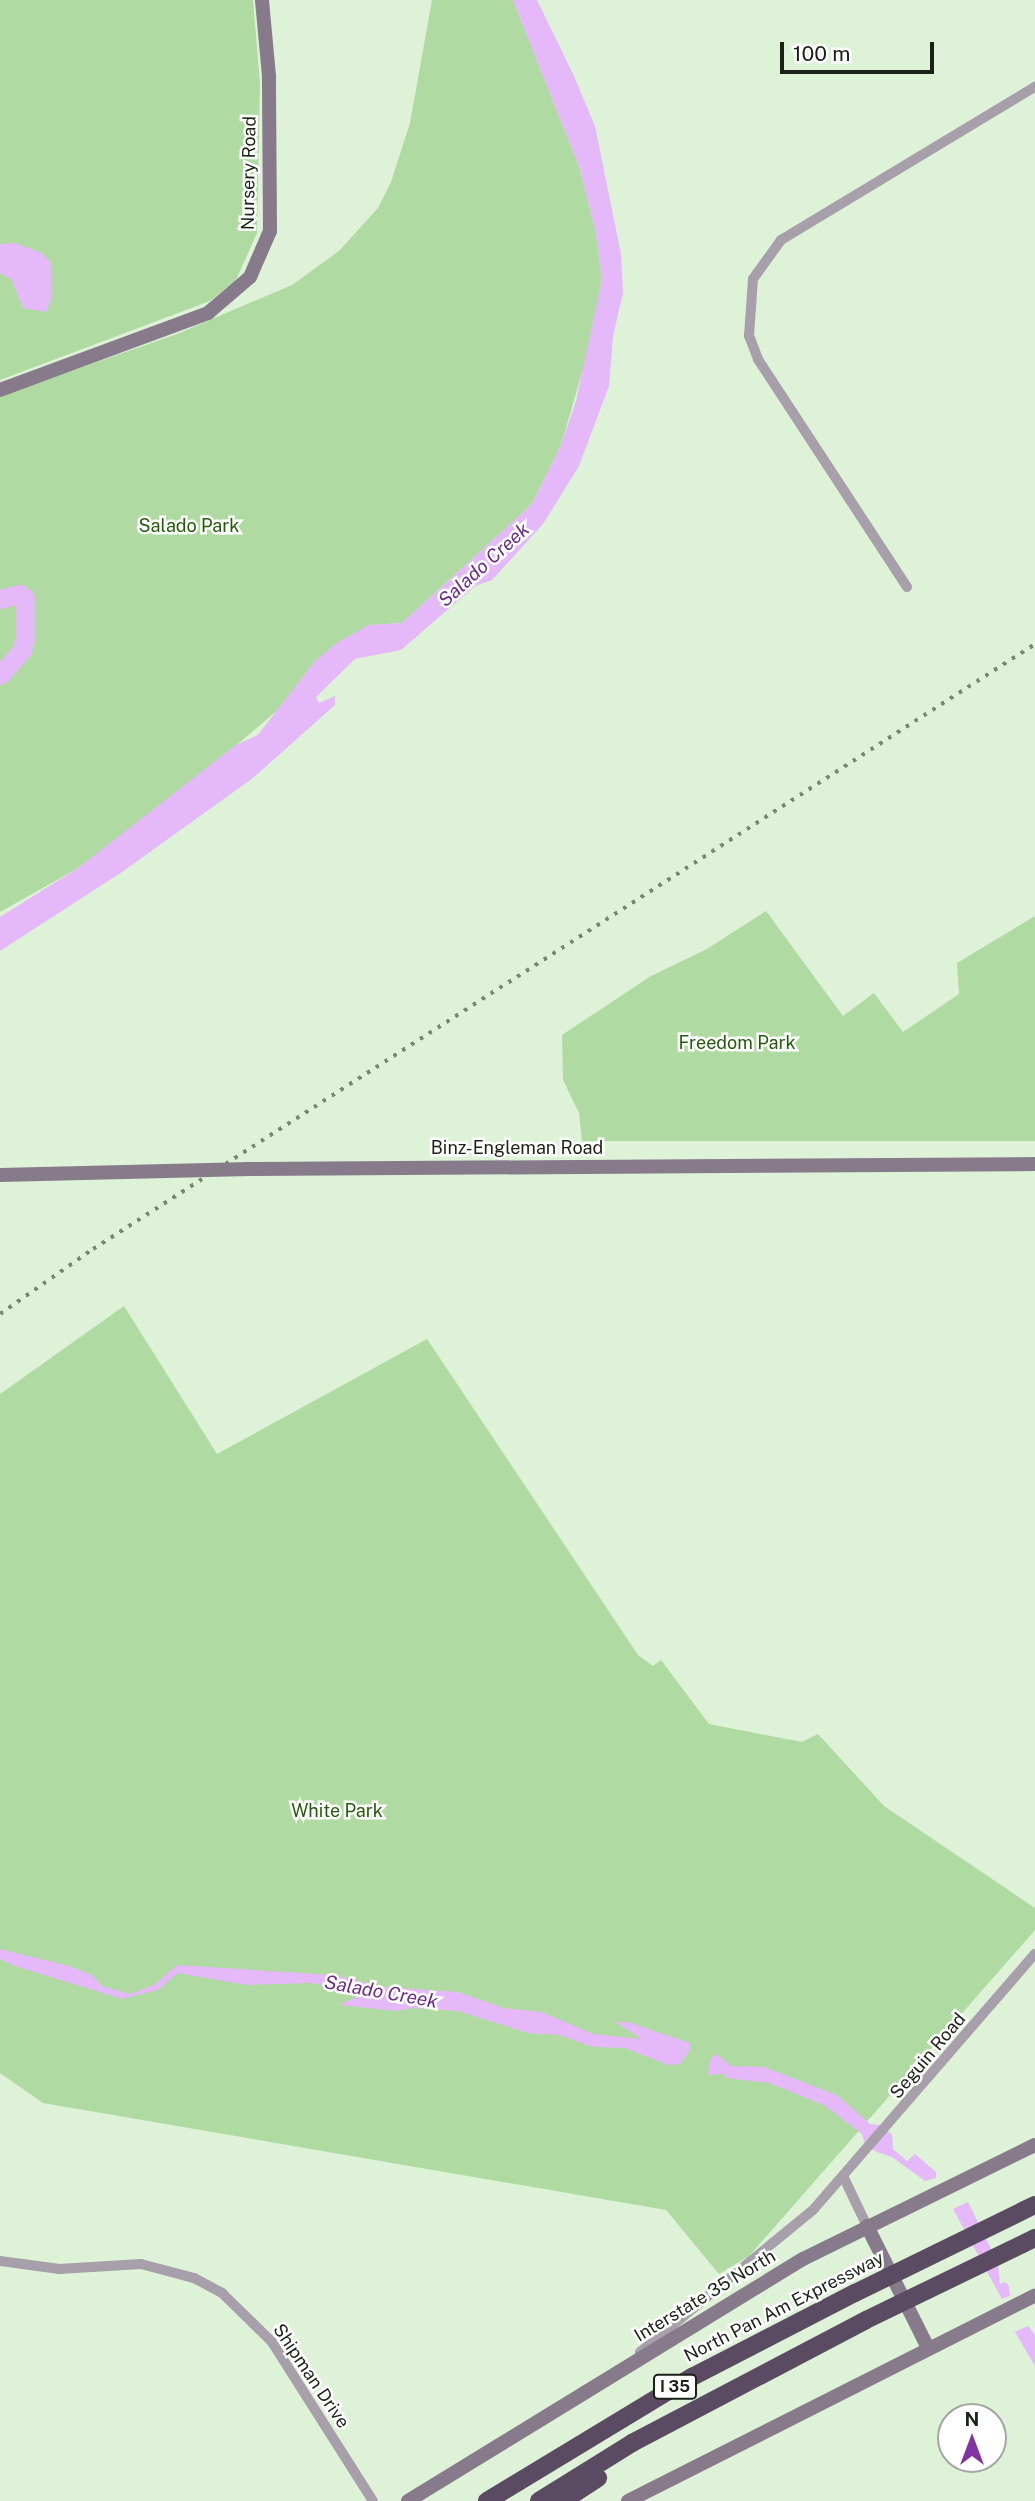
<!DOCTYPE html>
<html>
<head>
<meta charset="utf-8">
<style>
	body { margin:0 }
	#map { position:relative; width:1035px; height:2501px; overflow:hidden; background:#ddf2d7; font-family:"Public Sans",sans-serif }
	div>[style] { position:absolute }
	.green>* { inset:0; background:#afdaa2 }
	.water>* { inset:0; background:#e4b8f9 }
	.river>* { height:19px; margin:-9.5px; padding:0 9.5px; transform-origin:9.5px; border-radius:9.5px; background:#e4b8f9 }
	.street>* { height:10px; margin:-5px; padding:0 5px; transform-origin:5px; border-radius:5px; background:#a79faa }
	.secondary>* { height:14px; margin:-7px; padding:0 7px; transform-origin:7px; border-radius:7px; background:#867a8b }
	.highway>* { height:18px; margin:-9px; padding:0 9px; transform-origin:9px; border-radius:9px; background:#5a4b62 }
	.rail>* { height:3.5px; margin-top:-1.75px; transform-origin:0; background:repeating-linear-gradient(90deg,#7a8775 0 3.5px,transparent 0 10.5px) }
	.highway-bridge>* { height:18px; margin:-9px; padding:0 9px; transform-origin:9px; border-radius:9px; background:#5a4b62 }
	span { translate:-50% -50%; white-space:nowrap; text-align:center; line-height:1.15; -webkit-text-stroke:5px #fff; paint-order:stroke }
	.shield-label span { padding:2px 5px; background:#fff; border:2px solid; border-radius:5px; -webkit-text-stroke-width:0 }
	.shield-label { font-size:16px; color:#1a2117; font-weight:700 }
	.street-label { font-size:18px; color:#1a2117 }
	.park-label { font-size:18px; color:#235b09 }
	.water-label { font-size:19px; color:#6c2a87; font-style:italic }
	.north { position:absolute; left:937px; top:2403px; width:70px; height:70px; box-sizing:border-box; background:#fff; border:2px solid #a3a6a2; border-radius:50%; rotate:0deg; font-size:19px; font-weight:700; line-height:28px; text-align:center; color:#1a2117 }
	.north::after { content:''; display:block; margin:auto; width:24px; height:32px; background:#8232a2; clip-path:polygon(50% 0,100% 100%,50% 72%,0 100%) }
	.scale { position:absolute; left:780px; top:42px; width:154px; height:32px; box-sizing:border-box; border:4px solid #1a2117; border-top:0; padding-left:9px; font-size:21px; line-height:24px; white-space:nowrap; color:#1a2117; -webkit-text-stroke:5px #fff; paint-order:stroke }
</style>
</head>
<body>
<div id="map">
	<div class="green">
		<i style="clip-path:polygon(0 0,253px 0,260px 83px,257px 233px,236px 280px,210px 301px,0 380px)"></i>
		<i style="clip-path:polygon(432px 0,513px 0,580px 169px,596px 233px,602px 279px,593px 335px,561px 445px,532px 504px,402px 623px,369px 625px,315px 661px,279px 709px,181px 792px,78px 868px,0 912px,0 396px,177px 334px,292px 285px,339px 251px,378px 208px,391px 182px,410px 123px)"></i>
		<i style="clip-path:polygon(766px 911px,843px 1016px,874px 993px,903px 1032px,959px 994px,957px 963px,1035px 916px,1035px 1141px,582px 1141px,579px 1113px,563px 1080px,562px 1035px,651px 976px,707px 949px)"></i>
		<i style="clip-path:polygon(124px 1306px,217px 1454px,427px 1339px,638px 1655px,653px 1666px,661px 1660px,709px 1724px,802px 1742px,818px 1734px,884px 1806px,1035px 1908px,1035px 1930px,749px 2256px,719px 2274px,666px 2210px,43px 2103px,0 2073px,0 1394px)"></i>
	</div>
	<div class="water">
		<i style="clip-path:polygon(513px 0,537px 0,573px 74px,595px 126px,621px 254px,623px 293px,613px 336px,609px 386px,579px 466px,543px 524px,492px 580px,475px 586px,401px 650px,355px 659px,316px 697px,319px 703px,335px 696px,335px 705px,253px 778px,122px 872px,0 951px,0 917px,78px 868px,236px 745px,258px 735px,315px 661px,338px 642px,369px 625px,402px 623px,532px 504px,561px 445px,576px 401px,602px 279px,596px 233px,580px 169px)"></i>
		<i style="clip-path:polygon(15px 243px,42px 253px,51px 263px,52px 297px,46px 312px,23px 308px,11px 279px,0 273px,0 244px)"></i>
		<i style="clip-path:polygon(0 1949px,69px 1966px,92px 1975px,102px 1986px,130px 1994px,154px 1985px,177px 1965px,334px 1975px,384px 1987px,458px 1992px,504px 2008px,542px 2012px,593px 2034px,642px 2039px,615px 2022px,628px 2022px,690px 2043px,690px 2050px,680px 2064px,668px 2065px,625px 2048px,593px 2047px,559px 2035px,528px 2033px,458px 2011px,412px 2008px,396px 2011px,339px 2005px,363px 1994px,312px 1983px,247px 1985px,178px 1973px,158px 1990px,122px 1999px,15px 1966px,0 1959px)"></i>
		<i style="clip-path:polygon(717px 2054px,731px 2066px,764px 2067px,837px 2095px,870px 2124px,881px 2125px,892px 2135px,893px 2149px,907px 2161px,915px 2154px,936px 2172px,936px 2178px,925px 2181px,892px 2157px,877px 2152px,865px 2144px,862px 2134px,824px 2105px,769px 2083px,726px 2078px,724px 2074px,708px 2075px,710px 2059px)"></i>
		<i style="clip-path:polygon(968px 2202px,998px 2263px,1000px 2284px,1005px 2282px,1009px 2286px,1010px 2296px,1002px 2299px,953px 2209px)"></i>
		<i style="clip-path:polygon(1028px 2326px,1035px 2335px,1035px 2366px,1015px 2332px)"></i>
	</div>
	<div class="river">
		<i style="left:0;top:599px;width:20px;rotate:-15deg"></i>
		<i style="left:19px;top:594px;width:7px;rotate:34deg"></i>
		<i style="left:25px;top:598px;width:40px;rotate:90deg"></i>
		<i style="left:25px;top:638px;width:12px;rotate:104deg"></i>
		<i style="left:22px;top:650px;width:33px;rotate:131deg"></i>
	</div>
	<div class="street">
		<i style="left:907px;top:587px;width:272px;rotate:-123.2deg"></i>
		<i style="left:758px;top:359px;width:25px;rotate:-111deg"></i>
		<i style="left:749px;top:336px;width:57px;rotate:-86deg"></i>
		<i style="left:753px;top:279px;width:48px;rotate:-54.3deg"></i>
		<i style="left:781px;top:240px;width:297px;rotate:-31.1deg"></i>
		<i style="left:844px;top:2178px;width:53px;rotate:64.4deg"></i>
		<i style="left:0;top:2261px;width:60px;rotate:7.7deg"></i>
		<i style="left:59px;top:2269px;width:82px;rotate:-3.5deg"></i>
		<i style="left:141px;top:2264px;width:55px;rotate:14.8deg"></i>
		<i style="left:194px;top:2278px;width:32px;rotate:28deg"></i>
		<i style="left:222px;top:2293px;width:70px;rotate:44.4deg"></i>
		<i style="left:272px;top:2342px;width:188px;rotate:57.6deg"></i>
		<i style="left:640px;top:2352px;width:224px;rotate:-39.4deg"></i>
		<i style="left:813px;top:2210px;width:339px;rotate:-49.1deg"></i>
	</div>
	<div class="secondary">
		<i style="left:0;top:390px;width:222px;rotate:-20.3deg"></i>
		<i style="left:208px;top:313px;width:55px;rotate:-40.6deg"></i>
		<i style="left:250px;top:277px;width:50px;rotate:-66.5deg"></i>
		<i style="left:270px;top:231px;width:155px;rotate:-90.4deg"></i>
		<i style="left:269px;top:76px;width:76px;rotate:-95.3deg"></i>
		<i style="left:0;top:1175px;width:250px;rotate:-1.4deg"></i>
		<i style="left:250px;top:1169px;width:785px;rotate:-0.36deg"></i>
		<i style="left:867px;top:2226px;width:136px;rotate:63.4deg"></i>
		<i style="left:408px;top:2501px;width:463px;rotate:-31.5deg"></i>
		<i style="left:803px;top:2259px;width:258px;rotate:-26.2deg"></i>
		<i style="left:628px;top:2501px;width:456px;rotate:-26.8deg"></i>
	</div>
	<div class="highway">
		<i style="left:487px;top:2501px;width:240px;rotate:-31.2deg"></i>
		<i style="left:692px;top:2377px;width:183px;rotate:-27.3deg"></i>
		<i style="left:539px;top:2501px;width:110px;rotate:-31.9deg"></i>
		<i style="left:632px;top:2443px;width:264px;rotate:-27.7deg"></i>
		<i style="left:563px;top:2501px;width:42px;rotate:-33.3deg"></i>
	</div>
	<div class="rail">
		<i style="left:0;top:1314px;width:113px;rotate:-35deg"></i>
		<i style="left:93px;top:1249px;width:1120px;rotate:-32.71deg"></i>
	</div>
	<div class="highway-bridge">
		<i style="left:855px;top:2293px;width:200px;rotate:-26.1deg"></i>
		<i style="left:866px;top:2320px;width:188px;rotate:-25.9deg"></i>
	</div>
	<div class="shield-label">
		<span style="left:675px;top:2387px">I 35</span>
	</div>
	<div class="street-label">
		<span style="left:249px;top:173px;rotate:-89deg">Nursery Road</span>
		<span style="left:517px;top:1148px">Binz-Engleman Road</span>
		<span style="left:928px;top:2056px;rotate:-50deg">Seguin Road</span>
		<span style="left:705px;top:2296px;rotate:-31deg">Interstate 35 North</span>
		<span style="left:784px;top:2307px;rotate:-27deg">North Pan Am Expressway</span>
		<span style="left:311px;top:2376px;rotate:56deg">Shipman Drive</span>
	</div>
	<div class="park-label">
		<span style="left:189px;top:526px">Salado Park</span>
		<span style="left:737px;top:1043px">Freedom Park</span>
		<span style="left:337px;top:1811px">White Park</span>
	</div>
	<div class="water-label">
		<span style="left:484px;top:565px;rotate:-42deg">Salado Creek</span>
		<span style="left:381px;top:1992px;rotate:10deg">Salado Creek</span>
	</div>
	<div class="north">N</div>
	<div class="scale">100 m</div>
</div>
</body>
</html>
